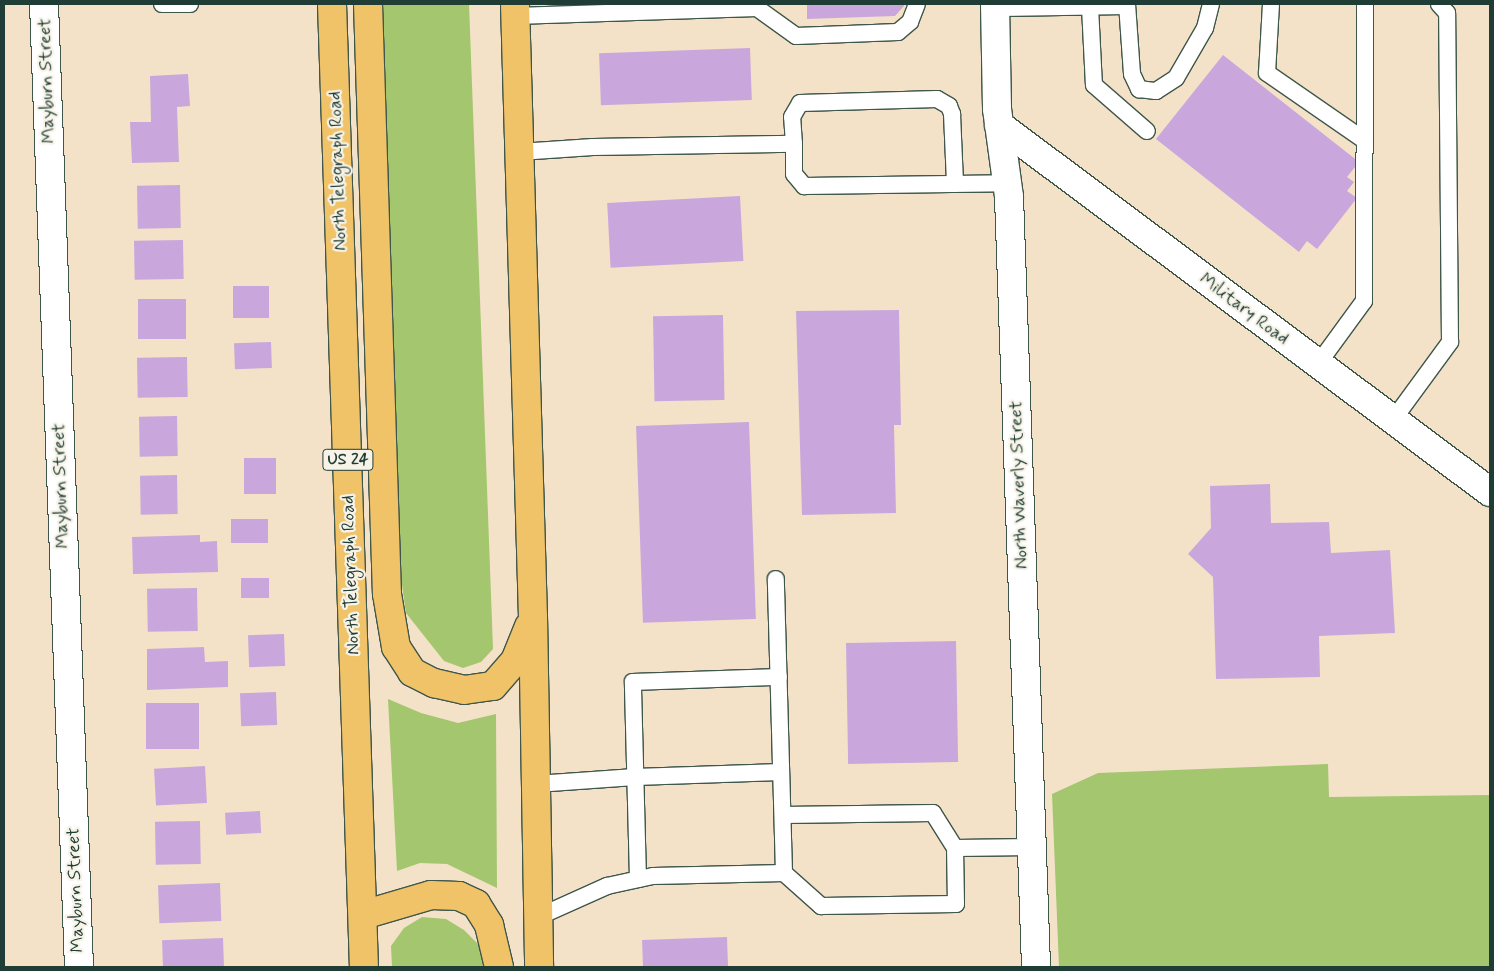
<!DOCTYPE html>
<html>
<head>
<meta charset="utf-8">
<style>
	body { margin:0 }
	#map { position:relative; width:1494px; height:971px; overflow:hidden; background:#f4e2c8; font-family:Mynerve,sans-serif }
	div>[style] { position:absolute }
	.green>* { inset:0; background:#a3c66f }
	.building>* { inset:0; background:#c9a7dc; transform-origin:0 0 }
	.roads { filter:drop-shadow(1px 0 #3f564a) drop-shadow(-1px 0 #3f564a) drop-shadow(0 1px #3f564a) drop-shadow(0 -1px #3f564a) }
	.service>* { height:16px; margin:-8px; padding:0 8px; transform-origin:8px; border-radius:8px; background:#fff }
	.minor>* { height:28px; margin:-14px; padding:0 14px; transform-origin:14px; border-radius:14px; background:#fff }
	.primary>* { height:28px; margin:-14px; padding:0 14px; transform-origin:14px; border-radius:14px; background:#f1c369 }
	span { translate:-50% -50%; white-space:nowrap; text-align:center; line-height:1.15; -webkit-text-stroke:4.5px #f7f3e8; paint-order:stroke }
	.shield-label span { padding:1px 4px; background:#f7f3e8; border:1px solid; border-radius:4px; -webkit-text-stroke-width:0 }
	.shield-label { font-size:16px; color:#1f3d34; font-weight:700 }
	.street-label { font-size:18px; color:#1f3d34 }
	.frame { position:absolute; inset:0; border:5px solid #1f3d34; pointer-events:none }
</style>
</head>
<body>
<div id="map">
	<div class="green">
		<i style="clip-path:polygon(378px 4px,469px 4px,493px 649px,481px 662px,463px 668px,444px 661px,406px 613px,399px 564px)"></i>
		<i style="clip-path:polygon(388px 699px,421px 713px,458px 723px,496px 714px,497px 888px,447px 864px,420px 863px,397px 871px)"></i>
		<i style="clip-path:polygon(1328px 764px,1329px 797px,1490px 795px,1490px 967px,1059px 967px,1052px 794px,1098px 773px)"></i>
		<i style="clip-path:polygon(422px 917px,446px 919px,464px 930px,480px 946px,489px 967px,392px 967px,391px 946px,404px 928px)"></i>
	</div>
	<div class="building">
		<i style="clip-path:polygon(807px 4px,904px 4px,904px 6px,895px 16px,807px 19px)"></i>
		<i style="left:750px;top:48px;width:52px;height:151px;rotate:88deg"></i>
		<i style="clip-path:polygon(1223px 55px,1359px 162px,1347px 177px,1354px 182px,1347px 191px,1357px 198px,1317px 249px,1307px 241px,1299px 252px,1156px 139px)"></i>
		<i style="clip-path:polygon(188px 74px,190px 106px,177px 107px,179px 162px,132px 163px,130px 122px,151px 122px,150px 76px)"></i>
		<i style="left:180px;top:185px;width:43px;height:43px;rotate:89deg"></i>
		<i style="left:740px;top:196px;width:65px;height:133px;rotate:87deg"></i>
		<i style="left:183px;top:240px;width:39px;height:49px;rotate:89deg"></i>
		<i style="left:269px;top:286px;width:32px;height:36px;rotate:90deg"></i>
		<i style="left:186px;top:299px;width:40px;height:48px;rotate:90deg"></i>
		<i style="clip-path:polygon(899px 310px,901px 425px,894px 425px,896px 513px,802px 515px,796px 311px)"></i>
		<i style="left:723px;top:315px;width:85px;height:70px;rotate:89deg"></i>
		<i style="left:271px;top:342px;width:26px;height:37px;rotate:88deg"></i>
		<i style="left:187px;top:357px;width:40px;height:50px;rotate:89deg"></i>
		<i style="left:177px;top:416px;width:40px;height:38px;rotate:89deg"></i>
		<i style="left:749px;top:422px;width:197px;height:113px;rotate:88deg"></i>
		<i style="left:244px;top:458px;width:32px;height:36px"></i>
		<i style="left:177px;top:475px;width:39px;height:37px;rotate:89deg"></i>
		<i style="clip-path:polygon(1270px 484px,1271px 523px,1329px 522px,1331px 553px,1390px 550px,1395px 633px,1319px 636px,1320px 677px,1216px 679px,1213px 577px,1188px 554px,1211px 528px,1210px 486px)"></i>
		<i style="left:231px;top:519px;width:37px;height:24px"></i>
		<i style="clip-path:polygon(200px 535px,200px 542px,217px 541px,218px 572px,133px 574px,132px 537px)"></i>
		<i style="left:241px;top:578px;width:28px;height:20px"></i>
		<i style="left:197px;top:588px;width:43px;height:50px;rotate:89deg"></i>
		<i style="left:284px;top:634px;width:32px;height:36px;rotate:88deg"></i>
		<i style="left:956px;top:641px;width:121px;height:110px;rotate:89deg"></i>
		<i style="clip-path:polygon(204px 647px,205px 662px,228px 661px,228px 687px,147px 690px,147px 649px)"></i>
		<i style="left:276px;top:692px;width:33px;height:36px;rotate:88deg"></i>
		<i style="left:199px;top:703px;width:46px;height:53px;rotate:90deg"></i>
		<i style="left:205px;top:766px;width:37px;height:51px;rotate:87deg"></i>
		<i style="left:260px;top:811px;width:22px;height:35px;rotate:87deg"></i>
		<i style="left:200px;top:821px;width:43px;height:45px;rotate:89deg"></i>
		<i style="left:220px;top:883px;width:38px;height:62px;rotate:88deg"></i>
		<i style="left:727px;top:937px;width:30px;height:85px;rotate:88deg"></i>
		<i style="left:223px;top:938px;width:29px;height:61px;rotate:88deg"></i>
	</div>
	<div class="roads">
		<div class="service">
			<i style="left:162px;top:4px;width:28px"></i>
			<i style="left:1127px;top:4px;width:70px;rotate:85.9deg"></i>
			<i style="left:1132px;top:74px;width:17px;rotate:65deg"></i>
			<i style="left:1139px;top:89px;width:17px;rotate:7deg"></i>
			<i style="left:1156px;top:91px;width:24px;rotate:-33deg"></i>
			<i style="left:1176px;top:78px;width:58px;rotate:-59.9deg"></i>
			<i style="left:1205px;top:28px;width:25px;rotate:-76deg"></i>
			<i style="left:1271px;top:4px;width:69px;rotate:93.3deg"></i>
			<i style="left:1267px;top:73px;width:118px;rotate:34.6deg"></i>
			<i style="left:1090px;top:7px;width:78px;rotate:87.1deg"></i>
			<i style="left:1094px;top:85px;width:70px;rotate:41deg"></i>
			<i style="left:995px;top:8px;width:132px;rotate:-0.9deg"></i>
			<i style="left:515px;top:16px;width:242px;rotate:-1.9deg"></i>
			<i style="left:757px;top:8px;width:48px;rotate:35.7deg"></i>
			<i style="left:796px;top:36px;width:102px;rotate:-2.2deg"></i>
			<i style="left:898px;top:32px;width:16px;rotate:-40deg"></i>
			<i style="left:910px;top:22px;width:19px;rotate:-69deg"></i>
			<i style="left:794px;top:144px;width:27px;rotate:-94deg"></i>
			<i style="left:792px;top:117px;width:16px;rotate:-60deg"></i>
			<i style="left:800px;top:103px;width:137px;rotate:-1.7deg"></i>
			<i style="left:937px;top:99px;width:14px;rotate:30deg"></i>
			<i style="left:949px;top:106px;width:9px;rotate:69deg"></i>
			<i style="left:952px;top:114px;width:70px;rotate:87.5deg"></i>
			<i style="left:519px;top:152px;width:74px;rotate:-3.9deg"></i>
			<i style="left:593px;top:147px;width:201px;rotate:-0.9deg"></i>
			<i style="left:794px;top:144px;width:30px;rotate:90deg"></i>
			<i style="left:794px;top:174px;width:16px;rotate:50deg"></i>
			<i style="left:804px;top:186px;width:203px;rotate:-0.8deg"></i>
			<i style="left:1318px;top:364px;width:78px;rotate:-53.9deg"></i>
			<i style="left:1364px;top:301px;width:297px;rotate:-89.8deg"></i>
			<i style="left:1393px;top:420px;width:97px;rotate:-53.8deg"></i>
			<i style="left:1450px;top:342px;width:329px;rotate:-90.5deg"></i>
			<i style="left:1447px;top:13px;width:12px;rotate:-132deg"></i>
			<i style="left:536px;top:784px;width:99px;rotate:-4deg"></i>
			<i style="left:635px;top:777px;width:146px;rotate:-2deg"></i>
			<i style="left:783px;top:815px;width:150px;rotate:-0.8deg"></i>
			<i style="left:933px;top:813px;width:41px;rotate:57.8deg"></i>
			<i style="left:784px;top:873px;width:50px;rotate:41.7deg"></i>
			<i style="left:821px;top:906px;width:135px;rotate:-0.8deg"></i>
			<i style="left:956px;top:904px;width:56px;rotate:-91deg"></i>
			<i style="left:955px;top:848px;width:77px;rotate:-0.7deg"></i>
			<i style="left:638px;top:879px;width:197px;rotate:-91.5deg"></i>
			<i style="left:633px;top:682px;width:146px;rotate:-2deg"></i>
			<i style="left:538px;top:917px;width:76px;rotate:-24.2deg"></i>
			<i style="left:607px;top:886px;width:47px;rotate:-12.3deg"></i>
			<i style="left:653px;top:876px;width:131px;rotate:-1.3deg"></i>
			<i style="left:784px;top:873px;width:294px;rotate:-91.6deg"></i>
		</div>
		<div class="minor">
			<i style="left:44px;top:4px;width:964px;rotate:87.92deg"></i>
			<i style="left:995px;top:4px;width:105px;rotate:88.9deg"></i>
			<i style="left:997px;top:109px;width:89px;rotate:82.2deg"></i>
			<i style="left:1009px;top:197px;width:770px;rotate:87.99deg"></i>
			<i style="left:999px;top:125px;width:613px;rotate:36.78deg"></i>
		</div>
		<div class="primary">
			<i style="left:332px;top:4px;width:964px;rotate:88.1deg"></i>
			<i style="left:368px;top:4px;width:590px;rotate:88.16deg"></i>
			<i style="left:387px;top:594px;width:54px;rotate:80.4deg"></i>
			<i style="left:396px;top:647px;width:30px;rotate:57deg"></i>
			<i style="left:412px;top:672px;width:25px;rotate:27deg"></i>
			<i style="left:434px;top:683px;width:31px;rotate:13deg"></i>
			<i style="left:464px;top:690px;width:29px;rotate:-8deg"></i>
			<i style="left:493px;top:686px;width:33px;rotate:-49deg"></i>
			<i style="left:515px;top:661px;width:37px;rotate:-68deg"></i>
			<i style="left:515px;top:4px;width:612px;rotate:88.32deg"></i>
			<i style="left:533px;top:616px;width:351px;rotate:89deg"></i>
			<i style="left:363px;top:915px;width:71px;rotate:-16.4deg"></i>
			<i style="left:431px;top:895px;width:28px;rotate:2deg"></i>
			<i style="left:459px;top:896px;width:19px;rotate:25deg"></i>
			<i style="left:476px;top:904px;width:25px;rotate:58deg"></i>
			<i style="left:489px;top:925px;width:43px;rotate:76.6deg"></i>
		</div>
	</div>
	<div class="shield-label">
		<span style="left:348px;top:460px">US 24</span>
	</div>
	<div class="street-label">
		<span style="left:47px;top:81px;rotate:-92deg">Mayburn Street</span>
		<span style="left:338px;top:171px;rotate:-92deg">North Telegraph Road</span>
		<span style="left:1244px;top:309px;rotate:37deg">Military Road</span>
		<span style="left:1019px;top:485px;rotate:-92deg">North Waverly Street</span>
		<span style="left:61px;top:486px;rotate:-92deg">Mayburn Street</span>
		<span style="left:351px;top:575px;rotate:-92deg">North Telegraph Road</span>
		<span style="left:76px;top:890px;rotate:-92deg">Mayburn Street</span>
	</div>
	<div class="frame"></div>
</div>
</body>
</html>
